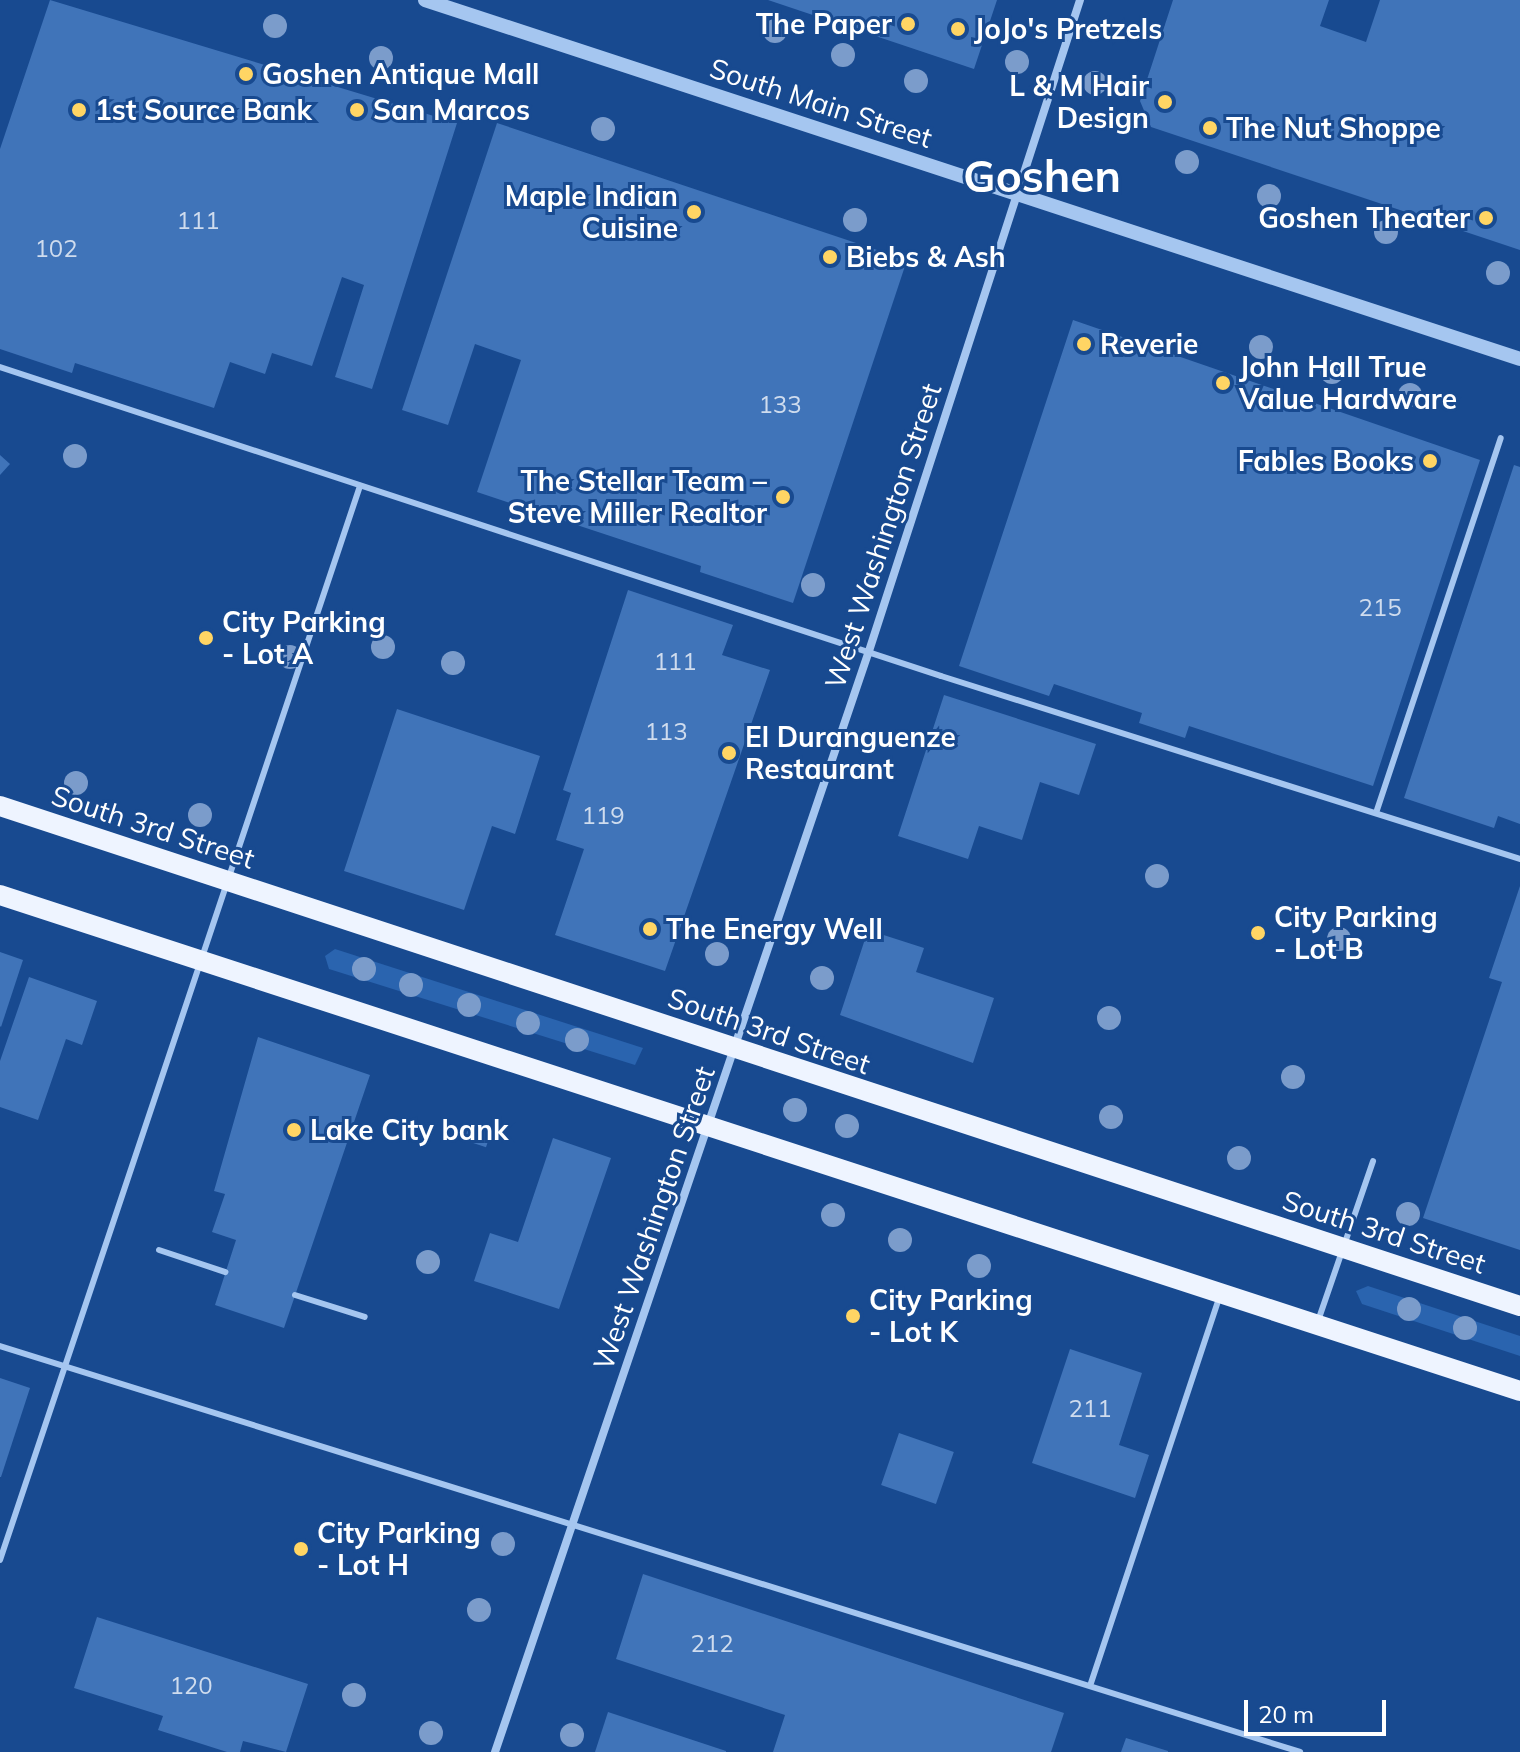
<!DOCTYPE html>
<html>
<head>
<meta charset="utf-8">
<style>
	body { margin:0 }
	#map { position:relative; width:1520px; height:1752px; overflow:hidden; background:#184a90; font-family:Mulish,sans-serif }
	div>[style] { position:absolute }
	.green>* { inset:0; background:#2a64af }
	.building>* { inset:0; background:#4074b9; transform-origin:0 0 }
	.service>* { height:6px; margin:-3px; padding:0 3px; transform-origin:3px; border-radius:3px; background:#a5c6f0 }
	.minor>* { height:8px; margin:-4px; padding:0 4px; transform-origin:4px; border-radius:4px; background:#a5c6f0 }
	.tertiary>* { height:14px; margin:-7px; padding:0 7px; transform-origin:7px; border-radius:7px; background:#a5c6f0 }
	.primary>* { height:20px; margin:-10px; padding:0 10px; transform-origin:10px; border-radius:10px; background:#eef4ff }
	.trees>* { width:24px; height:24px; margin:-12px; border-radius:50%; background:#7b9ccb }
	.dots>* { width:22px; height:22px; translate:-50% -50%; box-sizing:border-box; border:4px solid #184a90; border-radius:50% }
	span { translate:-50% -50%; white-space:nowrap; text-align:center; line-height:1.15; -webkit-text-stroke:6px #184a90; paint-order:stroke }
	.number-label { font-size:24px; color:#cfdcee }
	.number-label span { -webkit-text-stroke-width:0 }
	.poi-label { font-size:28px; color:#fff; font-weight:700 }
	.right { translate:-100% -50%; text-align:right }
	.left { translate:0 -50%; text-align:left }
	.street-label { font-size:28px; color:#fff }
	.town-label { font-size:44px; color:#fff; font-weight:700 }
	.scale { position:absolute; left:1244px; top:1700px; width:142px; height:36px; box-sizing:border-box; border:4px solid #fff; border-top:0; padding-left:10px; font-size:24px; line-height:28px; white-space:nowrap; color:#fff; -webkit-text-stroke:6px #184a90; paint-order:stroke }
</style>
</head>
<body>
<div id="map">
	<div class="green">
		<i style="clip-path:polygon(335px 949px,643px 1048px,635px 1065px,329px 969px,325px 956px)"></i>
		<i style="clip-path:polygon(1368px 1286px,1520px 1336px,1520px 1356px,1362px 1304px,1356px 1291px)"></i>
	</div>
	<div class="building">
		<i style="clip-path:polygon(50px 0,457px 123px,372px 389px,335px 377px,364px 285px,342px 277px,312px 366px,272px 353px,265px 374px,230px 362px,214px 408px,75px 363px,72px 373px,0 349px,0 149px)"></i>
		<i style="clip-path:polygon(768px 0,997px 0,974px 69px)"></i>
		<i style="clip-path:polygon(1173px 0,1329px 0,1320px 26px,1366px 42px,1380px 0,1520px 0,1520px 250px,1151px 127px,1140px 101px)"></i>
		<i style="clip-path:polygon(497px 123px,907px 260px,793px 603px,700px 572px,701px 566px,477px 492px,521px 360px,475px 344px,448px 425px,402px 410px)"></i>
		<i style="clip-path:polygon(1073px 320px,1480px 460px,1373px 786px,1189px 726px,1185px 738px,1139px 723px,1142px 713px,1054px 684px,1049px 696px,959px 666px)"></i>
		<i style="clip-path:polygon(0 455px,10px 464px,0 475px)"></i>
		<i style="clip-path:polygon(1514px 465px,1520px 467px,1520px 824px,1498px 816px,1494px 828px,1404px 798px)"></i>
		<i style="clip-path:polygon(628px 590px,733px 625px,722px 655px,770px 670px,665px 971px,555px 935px,584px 849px,556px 840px,571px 793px,563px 790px)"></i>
		<i style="clip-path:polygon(944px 695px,1096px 744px,1079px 795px,1040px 782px,1022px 840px,979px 826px,968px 859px,898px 836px)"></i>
		<i style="clip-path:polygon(397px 709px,540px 756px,515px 834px,492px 826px,464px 910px,344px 871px)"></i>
		<i style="clip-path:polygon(1520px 886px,1520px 1250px,1423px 1218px,1502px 982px,1489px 978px)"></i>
		<i style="clip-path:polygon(868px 930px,924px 948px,916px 972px,994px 998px,973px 1063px,840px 1015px)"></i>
		<i style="clip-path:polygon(0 952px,23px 960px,1px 1027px,0 1026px)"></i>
		<i style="clip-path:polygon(29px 977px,97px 1001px,82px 1045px,66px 1039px,38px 1120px,0 1107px,0 1061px)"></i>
		<i style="clip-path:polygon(258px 1037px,370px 1075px,284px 1328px,215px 1305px,236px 1240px,212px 1232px,225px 1194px,214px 1191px)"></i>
		<i style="left:470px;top:1122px;width:23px;height:19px;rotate:18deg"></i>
		<i style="clip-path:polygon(553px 1138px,611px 1158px,559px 1309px,474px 1281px,490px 1233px,518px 1242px)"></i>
		<i style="clip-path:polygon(1070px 1349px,1142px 1373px,1119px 1445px,1149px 1455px,1135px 1498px,1032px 1463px)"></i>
		<i style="clip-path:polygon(0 1378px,30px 1388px,1px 1477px,0 1477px)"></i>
		<i style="left:899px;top:1433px;width:58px;height:55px;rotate:19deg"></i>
		<i style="clip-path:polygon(643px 1574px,1064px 1713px,1051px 1752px,773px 1752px,785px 1715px,616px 1659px)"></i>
		<i style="clip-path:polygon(97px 1617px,308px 1684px,286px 1752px,243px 1741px,240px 1752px,227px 1752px,158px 1730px,163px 1716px,74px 1688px)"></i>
		<i style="clip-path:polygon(608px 1712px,726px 1751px,726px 1752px,595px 1752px)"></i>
		<i style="clip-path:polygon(1126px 1738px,1168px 1751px,1168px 1752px,1121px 1752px)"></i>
	</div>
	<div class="service">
		<i style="left:0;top:367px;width:990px;rotate:18.18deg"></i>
		<i style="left:941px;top:676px;width:607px;rotate:17.54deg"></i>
		<i style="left:1376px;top:813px;width:395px;rotate:-71.6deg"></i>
		<i style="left:159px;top:1250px;width:70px;rotate:18.4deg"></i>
		<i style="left:295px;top:1295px;width:73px;rotate:17.4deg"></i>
		<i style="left:1318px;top:1321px;width:169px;rotate:-71deg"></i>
		<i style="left:0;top:1346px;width:1362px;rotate:17.34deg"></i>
		<i style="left:0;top:1560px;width:1133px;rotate:-71.47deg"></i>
		<i style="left:1091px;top:1683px;width:408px;rotate:-71.6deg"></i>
	</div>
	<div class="minor">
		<i style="left:495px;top:1752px;width:1163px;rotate:-71.24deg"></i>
		<i style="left:869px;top:651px;width:684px;rotate:-72.04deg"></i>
	</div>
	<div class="tertiary">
		<i style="left:425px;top:0;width:1152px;rotate:18.15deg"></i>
	</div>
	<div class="primary">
		<i style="left:0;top:806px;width:1600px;rotate:18.21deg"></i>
		<i style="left:0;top:895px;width:1599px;rotate:18.07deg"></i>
	</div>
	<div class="trees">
		<i style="left:275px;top:26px"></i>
		<i style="left:775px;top:31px"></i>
		<i style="left:843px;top:55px"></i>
		<i style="left:381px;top:58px"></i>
		<i style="left:1017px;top:62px"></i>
		<i style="left:916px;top:81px"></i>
		<i style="left:1095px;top:83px"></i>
		<i style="left:603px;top:129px"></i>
		<i style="left:1187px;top:162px"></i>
		<i style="left:1269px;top:196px"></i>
		<i style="left:855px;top:220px"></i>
		<i style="left:1386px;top:232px"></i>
		<i style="left:1498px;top:273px"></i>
		<i style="left:1261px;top:347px"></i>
		<i style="left:1332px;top:372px"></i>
		<i style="left:1410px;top:395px"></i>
		<i style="left:75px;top:456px"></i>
		<i style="left:813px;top:585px"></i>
		<i style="left:383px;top:647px"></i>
		<i style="left:290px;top:657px"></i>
		<i style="left:453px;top:663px"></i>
		<i style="left:76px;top:783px"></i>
		<i style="left:200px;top:815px"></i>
		<i style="left:1157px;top:876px"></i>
		<i style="left:1339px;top:939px"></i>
		<i style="left:717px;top:954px"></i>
		<i style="left:364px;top:969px"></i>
		<i style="left:822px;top:978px"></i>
		<i style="left:411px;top:985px"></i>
		<i style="left:469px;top:1005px"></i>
		<i style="left:1109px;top:1018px"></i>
		<i style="left:528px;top:1023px"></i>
		<i style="left:577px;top:1040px"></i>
		<i style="left:1293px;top:1077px"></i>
		<i style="left:795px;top:1110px"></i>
		<i style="left:1111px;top:1117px"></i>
		<i style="left:847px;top:1126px"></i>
		<i style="left:1239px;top:1158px"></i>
		<i style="left:1408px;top:1214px"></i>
		<i style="left:833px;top:1215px"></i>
		<i style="left:900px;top:1240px"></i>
		<i style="left:428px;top:1262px"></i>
		<i style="left:979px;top:1266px"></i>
		<i style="left:1409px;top:1309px"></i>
		<i style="left:1465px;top:1328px"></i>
		<i style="left:503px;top:1544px"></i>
		<i style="left:479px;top:1610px"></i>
		<i style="left:354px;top:1695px"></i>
		<i style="left:431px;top:1733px"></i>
		<i style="left:572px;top:1735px"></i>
	</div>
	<div class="dots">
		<i style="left:908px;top:24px;background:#ffd564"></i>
		<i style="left:958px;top:29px;background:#ffd564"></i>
		<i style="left:246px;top:74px;background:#ffd564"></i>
		<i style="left:1165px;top:102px;background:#ffd564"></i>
		<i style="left:79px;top:110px;background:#ffd564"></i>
		<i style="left:357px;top:110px;background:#ffd564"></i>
		<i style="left:1210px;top:128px;background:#ffd564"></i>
		<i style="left:694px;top:212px;background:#ffd564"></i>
		<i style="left:1486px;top:218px;background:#ffd564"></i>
		<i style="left:830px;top:257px;background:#ffd564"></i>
		<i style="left:1084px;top:344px;background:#ffd564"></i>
		<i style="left:1223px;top:383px;background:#ffd564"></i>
		<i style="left:1430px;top:461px;background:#ffd564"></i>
		<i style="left:783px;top:497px;background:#ffd564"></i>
		<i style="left:206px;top:638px;background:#ffd564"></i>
		<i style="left:729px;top:753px;background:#ffd564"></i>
		<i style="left:650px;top:929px;background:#ffd564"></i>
		<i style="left:1258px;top:933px;background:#ffd564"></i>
		<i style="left:294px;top:1130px;background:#ffd564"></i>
		<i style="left:853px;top:1316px;background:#ffd564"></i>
		<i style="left:301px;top:1549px;background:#ffd564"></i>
	</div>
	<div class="number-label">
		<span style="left:198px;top:221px">111</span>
		<span style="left:56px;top:249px">102</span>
		<span style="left:780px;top:405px">133</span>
		<span style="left:1380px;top:608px">215</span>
		<span style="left:675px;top:662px">111</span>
		<span style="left:666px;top:732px">113</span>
		<span style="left:603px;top:816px">119</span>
		<span style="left:1090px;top:1409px">211</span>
		<span style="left:712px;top:1644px">212</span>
		<span style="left:191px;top:1686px">120</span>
	</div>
	<div class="poi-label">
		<span class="right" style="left:892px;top:24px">The Paper</span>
		<span class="left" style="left:974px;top:29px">JoJo's Pretzels</span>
		<span class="left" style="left:262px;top:74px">Goshen Antique Mall</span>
		<span class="right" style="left:1149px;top:102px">L &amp; M Hair<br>Design</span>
		<span class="left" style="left:95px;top:110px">1st Source Bank</span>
		<span class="left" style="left:373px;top:110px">San Marcos</span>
		<span class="left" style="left:1226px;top:128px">The Nut Shoppe</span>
		<span class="right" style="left:678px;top:212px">Maple Indian<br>Cuisine</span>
		<span class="right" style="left:1470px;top:218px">Goshen Theater</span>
		<span class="left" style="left:846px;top:257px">Biebs &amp; Ash</span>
		<span class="left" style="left:1100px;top:344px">Reverie</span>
		<span class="left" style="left:1239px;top:383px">John Hall True<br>Value Hardware</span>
		<span class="right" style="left:1414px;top:461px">Fables Books</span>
		<span class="right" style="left:767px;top:497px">The Stellar Team –<br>Steve Miller Realtor</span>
		<span class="left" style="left:222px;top:638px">City Parking<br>- Lot A</span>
		<span class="left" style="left:745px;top:753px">El Duranguenze<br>Restaurant</span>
		<span class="left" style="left:1274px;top:933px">City Parking<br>- Lot B</span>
		<span class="left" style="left:666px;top:929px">The Energy Well</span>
		<span class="left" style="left:310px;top:1130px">Lake City bank</span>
		<span class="left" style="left:869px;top:1316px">City Parking<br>- Lot K</span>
		<span class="left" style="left:317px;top:1549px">City Parking<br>- Lot H</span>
	</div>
	<div class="street-label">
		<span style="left:821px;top:103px;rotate:18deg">South Main Street</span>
		<span style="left:883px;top:536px;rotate:-72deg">West Washington Street</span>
		<span style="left:153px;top:827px;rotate:18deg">South 3rd Street</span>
		<span style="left:769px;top:1031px;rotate:19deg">South 3rd Street</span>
		<span style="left:654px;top:1218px;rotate:-71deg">West Washington Street</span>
		<span style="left:1384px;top:1232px;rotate:18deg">South 3rd Street</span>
	</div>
	<div class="town-label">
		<span style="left:1042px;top:176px">Goshen</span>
	</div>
	<div class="scale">20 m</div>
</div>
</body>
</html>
